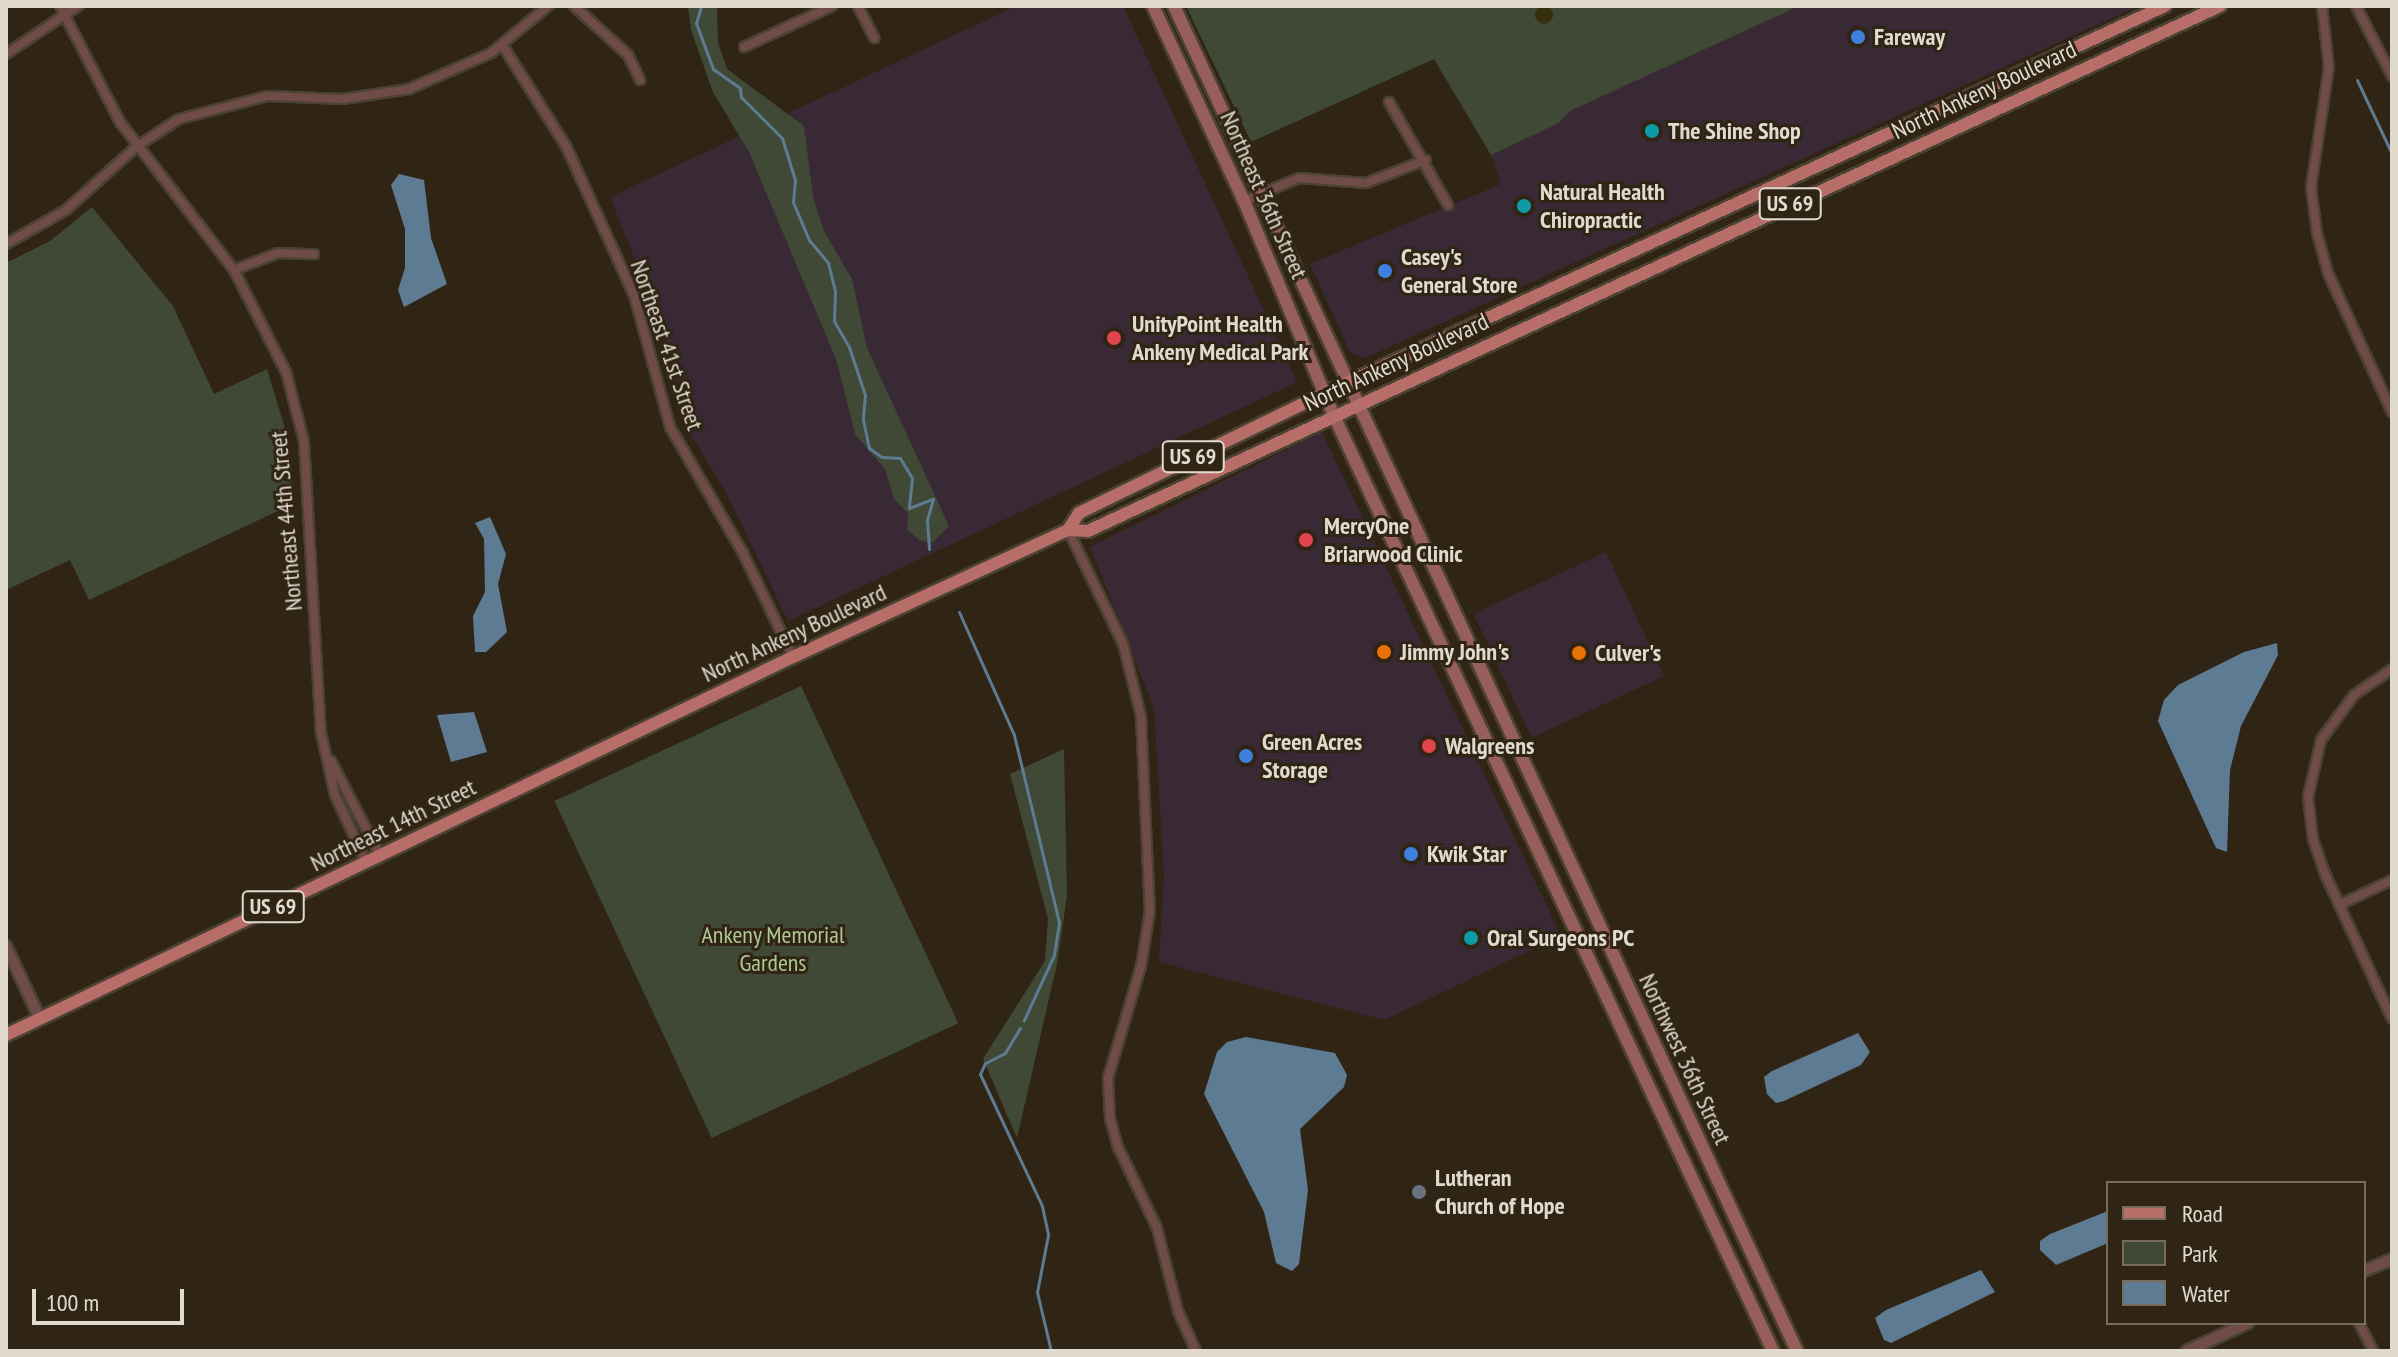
<!DOCTYPE html>
<html>
<head>
<meta charset="utf-8">
<style>
	body { margin:0 }
	#map { position:relative; width:2398px; height:1357px; overflow:hidden; background:#302514; font-family:"PT Sans Narrow",sans-serif }
	div>[style] { position:absolute }
	.commercial>* { inset:0; background:#392934; transform-origin:0 0 }
	.green>* { inset:0; background:#3f4935; transform-origin:0 0 }
	.sand>* { inset:0; background:#362e0d }
	.round { border-radius:50% }
	.water>* { inset:0; background:#5d7b93 }
	.stream>* { height:3px; margin:-1.5px; padding:0 1.5px; transform-origin:1.5px; border-radius:1.5px; background:#5d7b93 }
	.roads { filter:drop-shadow(2px 0 #4c4232) drop-shadow(-2px 0 #4c4232) drop-shadow(0 2px #4c4232) drop-shadow(0 -2px #4c4232) }
	.minor>* { height:8px; margin:-4px; padding:0 4px; transform-origin:4px; border-radius:4px; background:#704c48 }
	.tertiary>* { height:10px; margin:-5px; padding:0 5px; transform-origin:5px; border-radius:5px; background:#704c48 }
	.secondary>* { height:12px; margin:-6px; padding:0 6px; transform-origin:6px; border-radius:6px; background:#985f5a }
	.primary>* { height:12px; margin:-6px; padding:0 6px; transform-origin:6px; border-radius:6px; background:#b76e68 }
	.dots>* { width:22px; height:22px; translate:-50% -50%; box-sizing:border-box; border:4px solid #302514; border-radius:50% }
	span { translate:-50% -50%; white-space:nowrap; text-align:center; line-height:1.15; -webkit-text-stroke:6px #302514; paint-order:stroke }
	.shield-label span { padding:2px 6px; background:#302514; border:2px solid; border-radius:6px; -webkit-text-stroke-width:0 }
	.shield-label { font-size:22px; color:#e1dacf; font-weight:700 }
	.poi-label { font-size:24px; color:#e1dacf; font-weight:700 }
	.left { translate:0 -50%; text-align:left }
	.street-label { font-size:24px; color:#e1dacf }
	.park-label { font-size:24px; color:#aeca93 }
	.frame { position:absolute; inset:0; border:8px solid #e1dacf; pointer-events:none }
	.legend { position:absolute; left:2106px; top:1181px; width:260px; height:144px; box-sizing:border-box; background:#302514; border:2px solid #776d5f; margin:0; padding:10px 14px; list-style:none; font-size:24px; color:#e1dacf }
	.legend li { display:flex; align-items:center; gap:16px; height:40px }
	.legend b { width:40px; border:2px solid #776d5f }
	.scale { position:absolute; left:32px; top:1289px; width:152px; height:36px; box-sizing:border-box; border:4px solid #e1dacf; border-top:0; padding-left:10px; font-size:24px; line-height:28px; white-space:nowrap; color:#e1dacf; -webkit-text-stroke:6px #302514; paint-order:stroke }
</style>
</head>
<body>
<div id="map">
	<div class="commercial">
		<i style="clip-path:polygon(1016px 6px,1123px 6px,1297px 382px,788px 621px,727px 494px,688px 430px,659px 319px,610px 197px)"></i>
		<i style="clip-path:polygon(1799px 6px,2138px 6px,1365px 358px,1350px 352px,1310px 264px,1501px 184px,1491px 155px,1559px 123px,1570px 111px)"></i>
		<i style="clip-path:polygon(1322px 432px,1561px 936px,1384px 1020px,1159px 962px,1164px 874px,1154px 708px,1090px 547px)"></i>
		<i style="left:1606px;top:552px;width:137px;height:146px;rotate:65deg"></i>
	</div>
	<div class="green">
		<i style="clip-path:polygon(688px 6px,717px 6px,718px 43px,727px 69px,804px 126px,813px 197px,824px 231px,852px 279px,867px 348px,949px 526px,932px 543px,919px 540px,907px 529px,908px 513px,894px 499px,885px 469px,855px 434px,836px 359px,749px 152px,713px 92px,691px 30px)"></i>
		<i style="clip-path:polygon(1186px 6px,1799px 6px,1570px 111px,1559px 123px,1491px 155px,1434px 59px,1251px 142px)"></i>
		<i style="clip-path:polygon(92px 207px,173px 306px,214px 394px,267px 369px,287px 435px,295px 503px,89px 600px,70px 560px,6px 590px,6px 263px,50px 241px)"></i>
		<i style="left:801px;top:686px;width:372px;height:272px;rotate:65deg"></i>
		<i style="clip-path:polygon(1064px 749px,1067px 896px,1057px 964px,1017px 1138px,983px 1059px,1045px 961px,1048px 919px,1010px 774px)"></i>
	</div>
	<div class="sand">
		<i class="round" style="left:1535px;top:6px;width:18px;height:18px"></i>
	</div>
	<div class="water">
		<i style="clip-path:polygon(399px 174px,424px 180px,431px 238px,447px 284px,404px 307px,398px 290px,405px 268px,405px 229px,391px 185px)"></i>
		<i style="clip-path:polygon(490px 517px,506px 554px,498px 584px,507px 632px,486px 652px,475px 652px,473px 616px,485px 592px,484px 539px,475px 523px)"></i>
		<i style="clip-path:polygon(2277px 643px,2278px 655px,2241px 726px,2230px 770px,2227px 852px,2216px 848px,2158px 721px,2164px 700px,2178px 685px,2244px 652px)"></i>
		<i style="clip-path:polygon(474px 712px,487px 752px,451px 762px,437px 715px)"></i>
		<i style="clip-path:polygon(1858px 1033px,1870px 1052px,1861px 1065px,1784px 1101px,1776px 1103px,1767px 1094px,1764px 1077px,1772px 1071px)"></i>
		<i style="clip-path:polygon(1246px 1037px,1335px 1053px,1347px 1075px,1344px 1087px,1300px 1129px,1308px 1190px,1299px 1264px,1292px 1271px,1276px 1263px,1264px 1212px,1204px 1094px,1217px 1052px,1227px 1042px)"></i>
		<i style="clip-path:polygon(2108px 1211px,2108px 1243px,2056px 1265px,2040px 1250px,2040px 1241px,2050px 1234px)"></i>
		<i style="clip-path:polygon(1981px 1270px,1995px 1292px,1891px 1343px,1884px 1340px,1875px 1318px,1886px 1310px)"></i>
	</div>
	<div class="stream">
		<i style="left:701px;top:6px;width:18px;rotate:106deg"></i>
		<i style="left:696px;top:23px;width:49px;rotate:69.7deg"></i>
		<i style="left:713px;top:69px;width:33px;rotate:35deg"></i>
		<i style="left:740px;top:88px;width:9px;rotate:84deg"></i>
		<i style="left:741px;top:97px;width:58px;rotate:45deg"></i>
		<i style="left:782px;top:138px;width:44px;rotate:72.8deg"></i>
		<i style="left:795px;top:180px;width:22px;rotate:95deg"></i>
		<i style="left:793px;top:202px;width:41px;rotate:67.2deg"></i>
		<i style="left:809px;top:240px;width:30px;rotate:50deg"></i>
		<i style="left:828px;top:263px;width:29px;rotate:76deg"></i>
		<i style="left:835px;top:291px;width:30px;rotate:92deg"></i>
		<i style="left:834px;top:321px;width:30px;rotate:60deg"></i>
		<i style="left:849px;top:347px;width:51px;rotate:71.6deg"></i>
		<i style="left:865px;top:395px;width:25px;rotate:95deg"></i>
		<i style="left:863px;top:420px;width:29px;rotate:78deg"></i>
		<i style="left:869px;top:448px;width:16px;rotate:35deg"></i>
		<i style="left:882px;top:457px;width:18px;rotate:3deg"></i>
		<i style="left:900px;top:458px;width:23px;rotate:59deg"></i>
		<i style="left:912px;top:478px;width:30px;rotate:96deg"></i>
		<i style="left:909px;top:508px;width:26px;rotate:-21deg"></i>
		<i style="left:933px;top:499px;width:22px;rotate:106deg"></i>
		<i style="left:927px;top:520px;width:29px;rotate:86deg"></i>
		<i style="left:2357px;top:80px;width:82px;rotate:64.7deg"></i>
		<i style="left:959px;top:612px;width:135px;rotate:65.9deg"></i>
		<i style="left:1014px;top:735px;width:193px;rotate:76.5deg"></i>
		<i style="left:1059px;top:923px;width:32px;rotate:99deg"></i>
		<i style="left:1054px;top:955px;width:72px;rotate:114.8deg"></i>
		<i style="left:1020px;top:1028px;width:29px;rotate:121deg"></i>
		<i style="left:1005px;top:1053px;width:22px;rotate:153deg"></i>
		<i style="left:985px;top:1063px;width:12px;rotate:114deg"></i>
		<i style="left:980px;top:1074px;width:146px;rotate:64.8deg"></i>
		<i style="left:1042px;top:1206px;width:30px;rotate:78deg"></i>
		<i style="left:1048px;top:1235px;width:58px;rotate:100.9deg"></i>
		<i style="left:1037px;top:1292px;width:61px;rotate:76.7deg"></i>
	</div>
	<div class="roads">
		<div class="minor">
			<i style="left:60px;top:6px;width:131px;rotate:62.7deg"></i>
			<i style="left:120px;top:122px;width:187px;rotate:52.4deg"></i>
			<i style="left:234px;top:270px;width:114px;rotate:63deg"></i>
			<i style="left:286px;top:372px;width:71px;rotate:75.4deg"></i>
			<i style="left:304px;top:441px;width:292px;rotate:86.7deg"></i>
			<i style="left:321px;top:733px;width:64px;rotate:77.3deg"></i>
			<i style="left:335px;top:795px;width:74px;rotate:65.2deg"></i>
			<i style="left:574px;top:6px;width:73px;rotate:42.2deg"></i>
			<i style="left:628px;top:55px;width:28px;rotate:64deg"></i>
			<i style="left:858px;top:6px;width:36px;rotate:63deg"></i>
			<i style="left:2322px;top:6px;width:61px;rotate:83.5deg"></i>
			<i style="left:2329px;top:67px;width:121px;rotate:98.5deg"></i>
			<i style="left:2311px;top:187px;width:46px;rotate:82.6deg"></i>
			<i style="left:2317px;top:233px;width:41px;rotate:74.6deg"></i>
			<i style="left:2328px;top:273px;width:153px;rotate:65.3deg"></i>
			<i style="left:2356px;top:6px;width:79px;rotate:62.8deg"></i>
			<i style="left:503px;top:46px;width:118px;rotate:57.8deg"></i>
			<i style="left:566px;top:146px;width:164px;rotate:65.5deg"></i>
			<i style="left:634px;top:295px;width:137px;rotate:74.7deg"></i>
			<i style="left:670px;top:427px;width:146px;rotate:59.9deg"></i>
			<i style="left:743px;top:553px;width:115px;rotate:64.3deg"></i>
			<i style="left:744px;top:47px;width:97px;rotate:-25deg"></i>
			<i style="left:6px;top:54px;width:87px;rotate:-33.7deg"></i>
			<i style="left:1389px;top:102px;width:119px;rotate:60.2deg"></i>
			<i style="left:1244px;top:201px;width:60px;rotate:-22.7deg"></i>
			<i style="left:1299px;top:178px;width:67px;rotate:4.3deg"></i>
			<i style="left:1366px;top:183px;width:64px;rotate:-21deg"></i>
			<i style="left:6px;top:244px;width:69px;rotate:-29.5deg"></i>
			<i style="left:66px;top:210px;width:94px;rotate:-42deg"></i>
			<i style="left:136px;top:147px;width:51px;rotate:-33.1deg"></i>
			<i style="left:179px;top:119px;width:92px;rotate:-14.5deg"></i>
			<i style="left:268px;top:96px;width:75px;rotate:2.3deg"></i>
			<i style="left:343px;top:99px;width:67px;rotate:-8.6deg"></i>
			<i style="left:409px;top:89px;width:90px;rotate:-23.7deg"></i>
			<i style="left:491px;top:53px;width:74px;rotate:-39.5deg"></i>
			<i style="left:234px;top:270px;width:47px;rotate:-21.1deg"></i>
			<i style="left:278px;top:253px;width:36px;rotate:2deg"></i>
			<i style="left:1068px;top:530px;width:127px;rotate:64.2deg"></i>
			<i style="left:1123px;top:644px;width:74px;rotate:76deg"></i>
			<i style="left:1141px;top:716px;width:195px;rotate:87.4deg"></i>
			<i style="left:1150px;top:911px;width:56px;rotate:99.3deg"></i>
			<i style="left:1141px;top:966px;width:117px;rotate:106.4deg"></i>
			<i style="left:1108px;top:1078px;width:40px;rotate:87.1deg"></i>
			<i style="left:1110px;top:1118px;width:30px;rotate:75deg"></i>
			<i style="left:1118px;top:1147px;width:90px;rotate:64.3deg"></i>
			<i style="left:1157px;top:1228px;width:86px;rotate:75.8deg"></i>
			<i style="left:1178px;top:1311px;width:44px;rotate:65.8deg"></i>
			<i style="left:2392px;top:669px;width:46px;rotate:145.6deg"></i>
			<i style="left:2354px;top:695px;width:56px;rotate:126.3deg"></i>
			<i style="left:2321px;top:740px;width:58px;rotate:102.8deg"></i>
			<i style="left:2308px;top:797px;width:42px;rotate:83.2deg"></i>
			<i style="left:2313px;top:839px;width:39px;rotate:71deg"></i>
			<i style="left:2326px;top:876px;width:157px;rotate:65.2deg"></i>
			<i style="left:331px;top:761px;width:106px;rotate:62.5deg"></i>
			<i style="left:2339px;top:905px;width:59px;rotate:-25.3deg"></i>
			<i style="left:2359px;top:1323px;width:31px;rotate:63deg"></i>
		</div>
		<div class="tertiary">
			<i style="left:6px;top:946px;width:81px;rotate:65deg"></i>
			<i style="left:2364px;top:1271px;width:30px;rotate:-23deg"></i>
			<i style="left:2187px;top:1351px;width:67px;rotate:-24.7deg"></i>
		</div>
		<div class="secondary">
			<i style="left:1153px;top:6px;width:215px;rotate:65deg"></i>
			<i style="left:1244px;top:201px;width:233px;rotate:67.3deg"></i>
			<i style="left:1334px;top:416px;width:1033px;rotate:64.85deg"></i>
			<i style="left:1174px;top:6px;width:1482px;rotate:65.15deg"></i>
		</div>
		<div class="primary">
			<i style="left:1068px;top:530px;width:20px;rotate:-57deg"></i>
			<i style="left:1079px;top:513px;width:274px;rotate:-26deg"></i>
			<i style="left:1325px;top:393px;width:925px;rotate:-24.74deg"></i>
			<i style="left:6px;top:1035px;width:873px;rotate:-25.66deg"></i>
			<i style="left:793px;top:657px;width:303px;rotate:-24.8deg"></i>
			<i style="left:1068px;top:530px;width:20px;rotate:3deg"></i>
			<i style="left:1088px;top:531px;width:1248px;rotate:-24.88deg"></i>
		</div>
	</div>
	<div class="dots">
		<i style="left:1858px;top:37px;background:#3f7fe0"></i>
		<i style="left:1652px;top:131px;background:#0f9aa8"></i>
		<i style="left:1524px;top:206px;background:#0f9aa8"></i>
		<i style="left:1385px;top:271px;background:#3f7fe0"></i>
		<i style="left:1114px;top:338px;background:#e0444e"></i>
		<i style="left:1306px;top:540px;background:#e0444e"></i>
		<i style="left:1384px;top:652px;background:#e8710a"></i>
		<i style="left:1579px;top:653px;background:#e8710a"></i>
		<i style="left:1429px;top:746px;background:#e0444e"></i>
		<i style="left:1246px;top:756px;background:#3f7fe0"></i>
		<i style="left:1411px;top:854px;background:#3f7fe0"></i>
		<i style="left:1471px;top:938px;background:#0f9aa8"></i>
		<i style="left:1419px;top:1192px;background:#6b7280"></i>
	</div>
	<div class="shield-label">
		<span style="left:1790px;top:204px">US 69</span>
		<span style="left:1193px;top:457px">US 69</span>
		<span style="left:273px;top:907px">US 69</span>
	</div>
	<div class="poi-label">
		<span class="left" style="left:1874px;top:37px">Fareway</span>
		<span class="left" style="left:1668px;top:131px">The Shine Shop</span>
		<span class="left" style="left:1540px;top:206px">Natural Health<br>Chiropractic</span>
		<span class="left" style="left:1401px;top:271px">Casey's<br>General Store</span>
		<span class="left" style="left:1132px;top:338px">UnityPoint Health<br>Ankeny Medical Park</span>
		<span class="left" style="left:1324px;top:540px">MercyOne<br>Briarwood Clinic</span>
		<span class="left" style="left:1400px;top:652px">Jimmy John's</span>
		<span class="left" style="left:1595px;top:653px">Culver's</span>
		<span class="left" style="left:1262px;top:756px">Green Acres<br>Storage</span>
		<span class="left" style="left:1445px;top:746px">Walgreens</span>
		<span class="left" style="left:1427px;top:854px">Kwik Star</span>
		<span class="left" style="left:1487px;top:938px">Oral Surgeons PC</span>
		<span class="left" style="left:1435px;top:1192px">Lutheran<br>Church of Hope</span>
	</div>
	<div class="street-label">
		<span style="left:1984px;top:90px;rotate:-25deg">North Ankeny Boulevard</span>
		<span style="left:1264px;top:195px;rotate:66deg">Northeast 36th Street</span>
		<span style="left:667px;top:345px;rotate:71deg">Northeast 41st Street</span>
		<span style="left:1396px;top:362px;rotate:-25deg">North Ankeny Boulevard</span>
		<span style="left:286px;top:521px;rotate:-95deg">Northeast 44th Street</span>
		<span style="left:794px;top:633px;rotate:-25deg">North Ankeny Boulevard</span>
		<span style="left:393px;top:825px;rotate:-26deg">Northeast 14th Street</span>
		<span style="left:1685px;top:1059px;rotate:65deg">Northwest 36th Street</span>
	</div>
	<div class="park-label">
		<span style="left:773px;top:949px">Ankeny Memorial<br>Gardens</span>
	</div>
	<div class="frame"></div>
	<ul class="legend">
	<li><b style="height:10px;background:#b76e68"></b>Road</li>
	<li><b style="height:22px;background:#3f4935"></b>Park</li>
	<li><b style="height:22px;background:#5d7b93"></b>Water</li>
	</ul>
	<div class="scale">100 m</div>
</div>
</body>
</html>
